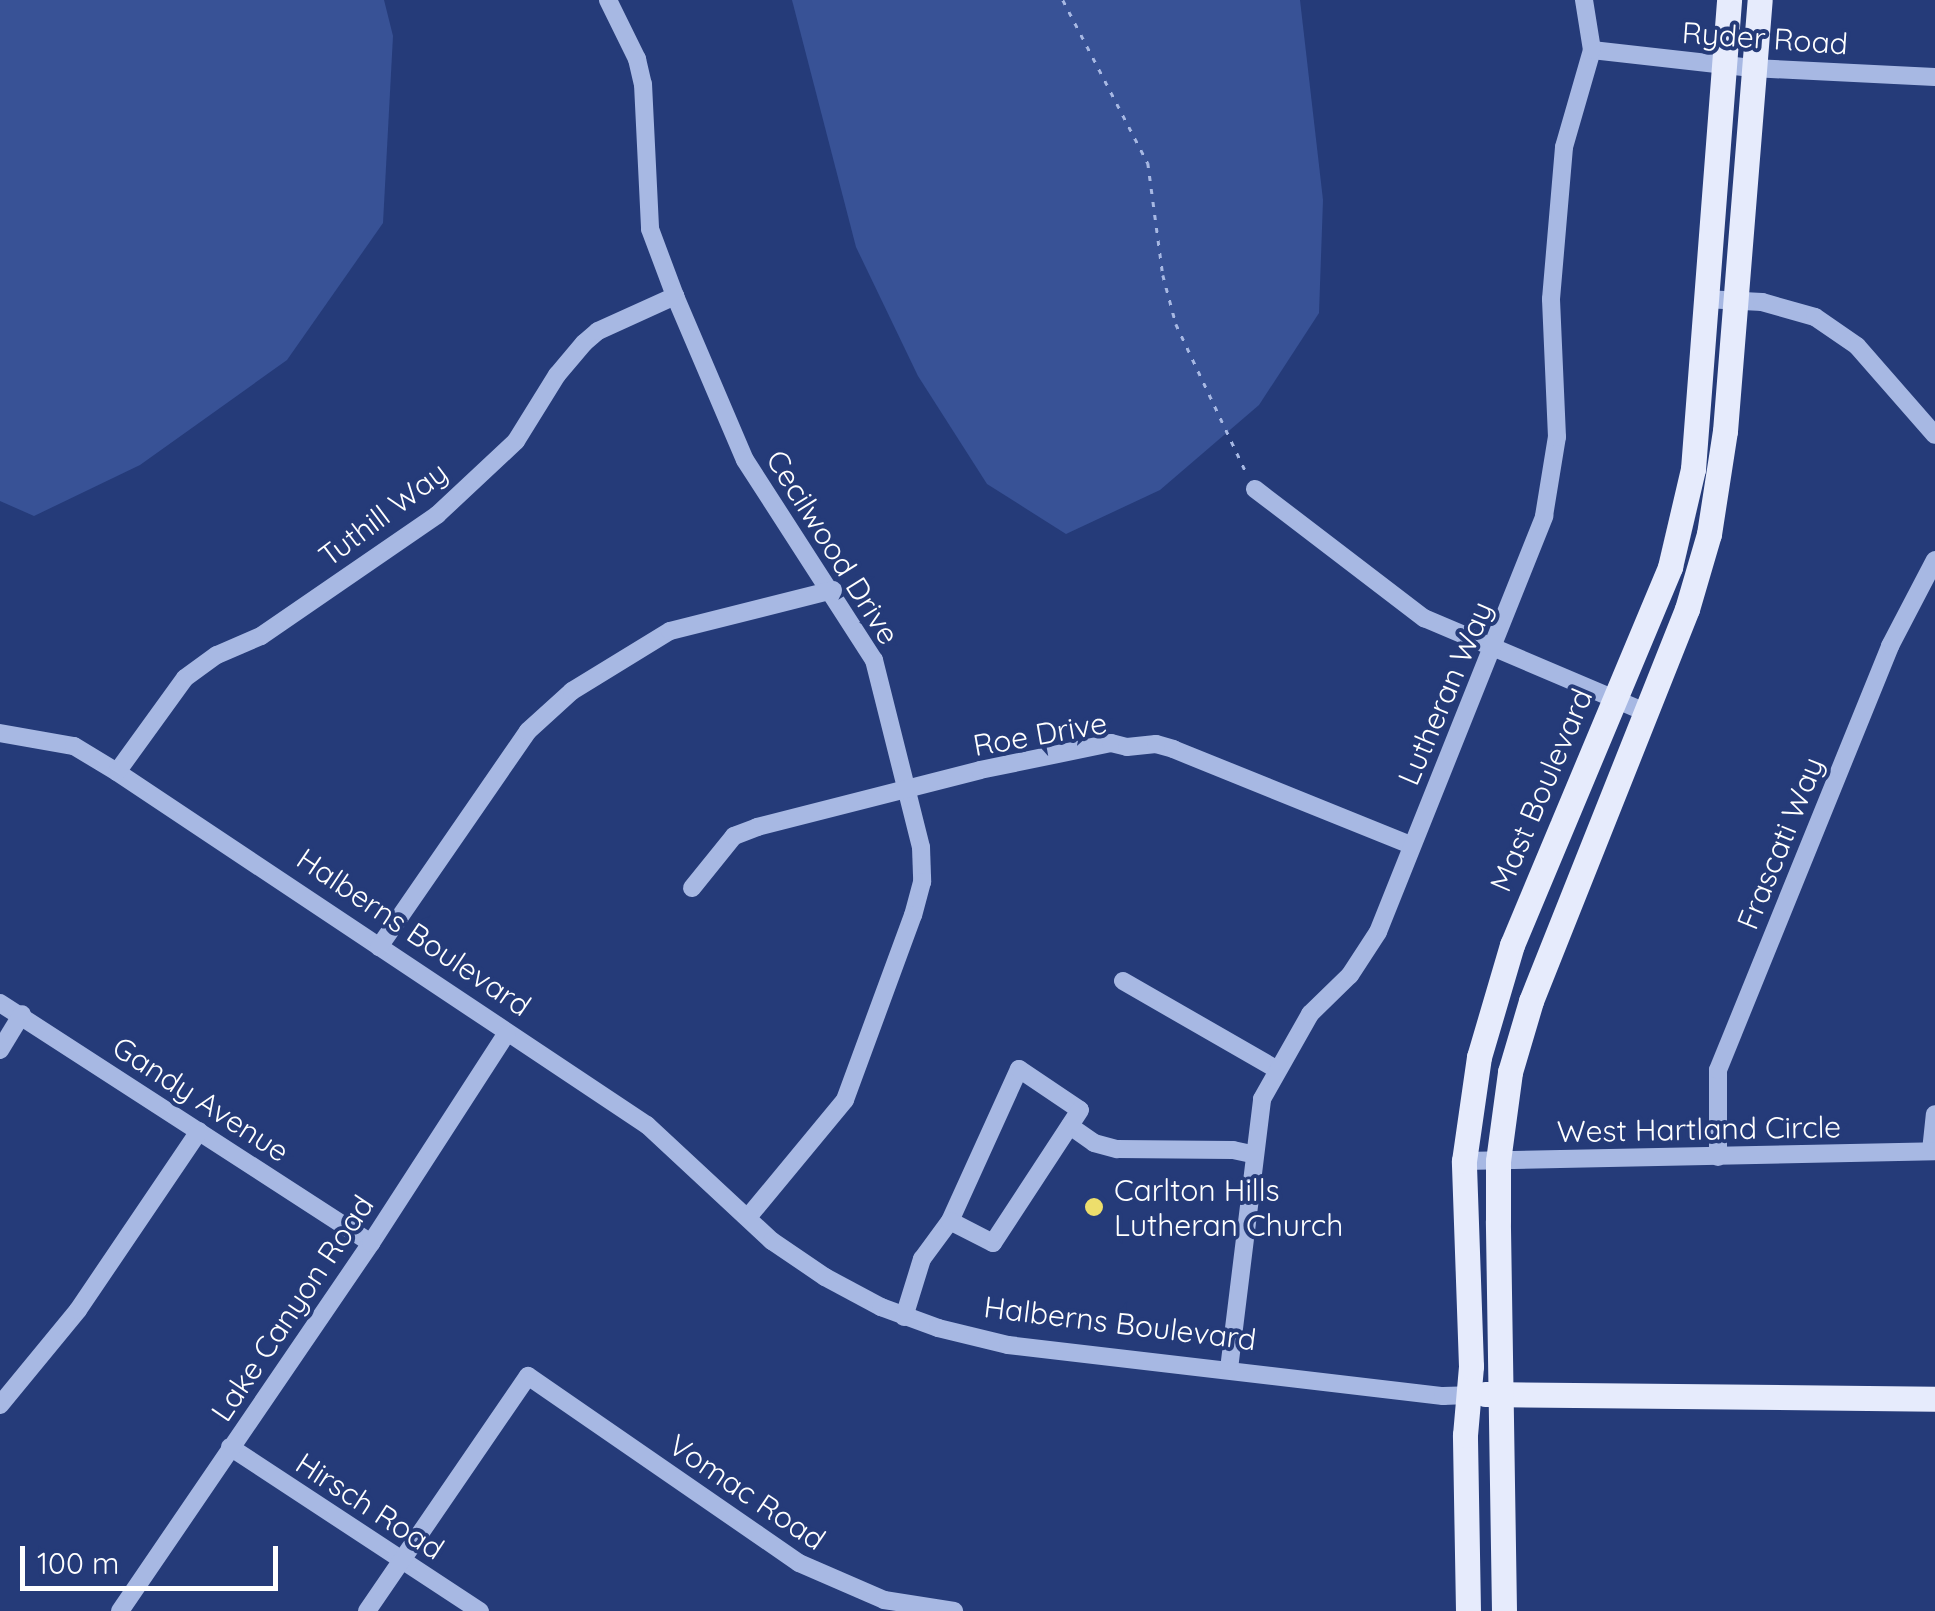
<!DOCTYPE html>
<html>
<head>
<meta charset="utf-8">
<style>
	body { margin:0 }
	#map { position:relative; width:1935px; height:1611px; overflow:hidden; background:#253b79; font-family:Quicksand,sans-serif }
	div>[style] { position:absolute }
	.green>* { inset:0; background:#385296 }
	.path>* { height:2.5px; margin-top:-1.25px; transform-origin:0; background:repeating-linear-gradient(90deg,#a7b8e3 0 5px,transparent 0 13px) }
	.minor>* { height:18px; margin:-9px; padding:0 9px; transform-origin:9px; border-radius:9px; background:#a7b8e3 }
	.major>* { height:25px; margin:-12.5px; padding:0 12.5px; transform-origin:12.5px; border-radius:12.5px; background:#e6ebfc }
	.dots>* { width:28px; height:28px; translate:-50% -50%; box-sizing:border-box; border:5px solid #253b79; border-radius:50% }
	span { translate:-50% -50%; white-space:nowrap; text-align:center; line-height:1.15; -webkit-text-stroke:8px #253b79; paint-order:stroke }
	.street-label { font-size:30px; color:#fff }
	.poi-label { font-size:30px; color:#fff }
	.left { translate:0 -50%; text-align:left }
	.scale { position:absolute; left:20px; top:1546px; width:258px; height:45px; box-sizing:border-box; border:5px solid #fff; border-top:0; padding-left:12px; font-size:30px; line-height:35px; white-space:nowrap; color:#fff; -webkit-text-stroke:8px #253b79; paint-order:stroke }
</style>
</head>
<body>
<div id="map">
	<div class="green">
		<i style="clip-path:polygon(0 0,384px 0,393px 36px,383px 223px,287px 360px,140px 465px,34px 516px,0 501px)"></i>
		<i style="clip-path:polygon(792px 0,1300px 0,1323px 200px,1319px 313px,1259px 405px,1160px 490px,1066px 534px,987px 484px,918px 376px,856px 247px)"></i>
	</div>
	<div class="path">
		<i style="left:1063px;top:0;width:184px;rotate:62.5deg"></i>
		<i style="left:1148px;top:163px;width:113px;rotate:82.4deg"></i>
		<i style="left:1163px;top:275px;width:51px;rotate:75.1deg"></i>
		<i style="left:1176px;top:324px;width:166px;rotate:64.7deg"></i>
	</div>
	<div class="minor">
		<i style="left:608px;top:0;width:66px;rotate:63.8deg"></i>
		<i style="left:637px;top:59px;width:26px;rotate:77deg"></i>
		<i style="left:643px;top:84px;width:145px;rotate:87.2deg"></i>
		<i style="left:650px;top:229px;width:72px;rotate:69.5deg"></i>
		<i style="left:675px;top:296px;width:178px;rotate:66.9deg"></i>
		<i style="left:745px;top:460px;width:238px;rotate:57.2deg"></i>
		<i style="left:874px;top:660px;width:193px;rotate:75.9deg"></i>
		<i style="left:921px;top:847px;width:35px;rotate:88deg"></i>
		<i style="left:922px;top:882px;width:34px;rotate:105deg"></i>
		<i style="left:913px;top:915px;width:197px;rotate:110.2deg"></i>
		<i style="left:845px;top:1100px;width:151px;rotate:129.6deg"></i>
		<i style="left:1592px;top:50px;width:161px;rotate:6.4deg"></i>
		<i style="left:1752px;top:68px;width:183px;rotate:2.8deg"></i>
		<i style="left:1705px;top:299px;width:57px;rotate:3deg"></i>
		<i style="left:1762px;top:302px;width:55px;rotate:15.8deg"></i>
		<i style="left:1815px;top:317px;width:51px;rotate:34.6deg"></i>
		<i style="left:1857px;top:346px;width:118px;rotate:48.8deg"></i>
		<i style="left:1255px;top:489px;width:213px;rotate:37.4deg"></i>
		<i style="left:1424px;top:618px;width:243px;rotate:23deg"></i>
		<i style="left:0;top:733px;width:75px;rotate:10deg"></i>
		<i style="left:74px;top:746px;width:50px;rotate:31.2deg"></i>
		<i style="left:117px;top:772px;width:637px;rotate:33.67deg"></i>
		<i style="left:647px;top:1125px;width:171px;rotate:42.9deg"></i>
		<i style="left:772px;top:1241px;width:64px;rotate:34.2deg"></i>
		<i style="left:825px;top:1277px;width:64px;rotate:28.2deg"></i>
		<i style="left:881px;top:1307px;width:61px;rotate:20.2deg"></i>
		<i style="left:938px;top:1328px;width:72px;rotate:13.7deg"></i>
		<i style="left:1008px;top:1345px;width:438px;rotate:6.7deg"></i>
		<i style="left:1443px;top:1396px;width:25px;rotate:-2deg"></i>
		<i style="left:117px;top:772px;width:116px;rotate:-54.1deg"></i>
		<i style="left:185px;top:678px;width:39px;rotate:-36deg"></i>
		<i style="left:217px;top:655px;width:48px;rotate:-23.4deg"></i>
		<i style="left:261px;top:636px;width:214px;rotate:-34.5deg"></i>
		<i style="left:437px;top:515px;width:108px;rotate:-43.1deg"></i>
		<i style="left:516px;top:441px;width:78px;rotate:-58.2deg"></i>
		<i style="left:557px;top:375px;width:42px;rotate:-49.8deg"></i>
		<i style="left:584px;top:343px;width:18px;rotate:-41deg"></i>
		<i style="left:598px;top:331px;width:85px;rotate:-24.4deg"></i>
		<i style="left:692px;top:888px;width:67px;rotate:-51.1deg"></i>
		<i style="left:734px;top:836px;width:25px;rotate:-21deg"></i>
		<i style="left:757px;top:827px;width:230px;rotate:-14.3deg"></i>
		<i style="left:980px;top:770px;width:134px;rotate:-11.6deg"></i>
		<i style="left:1111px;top:743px;width:16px;rotate:14deg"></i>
		<i style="left:1127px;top:747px;width:29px;rotate:-6deg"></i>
		<i style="left:1156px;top:744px;width:18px;rotate:16deg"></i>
		<i style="left:1173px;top:749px;width:257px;rotate:22deg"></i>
		<i style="left:379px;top:947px;width:262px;rotate:-55.4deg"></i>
		<i style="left:528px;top:731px;width:59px;rotate:-42.3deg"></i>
		<i style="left:572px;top:691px;width:115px;rotate:-31.5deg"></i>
		<i style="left:670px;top:631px;width:168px;rotate:-14.1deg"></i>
		<i style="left:1123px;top:981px;width:177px;rotate:29.9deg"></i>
		<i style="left:0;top:1003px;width:442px;rotate:32.9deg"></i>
		<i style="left:0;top:1050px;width:42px;rotate:-58.6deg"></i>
		<i style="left:1070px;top:1126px;width:29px;rotate:35deg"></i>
		<i style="left:1094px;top:1143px;width:24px;rotate:15deg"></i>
		<i style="left:1117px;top:1149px;width:116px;rotate:0.5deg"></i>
		<i style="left:1233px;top:1150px;width:19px;rotate:12deg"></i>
		<i style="left:1931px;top:1151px;width:37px;rotate:-84deg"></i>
		<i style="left:1718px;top:1157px;width:87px;rotate:-90deg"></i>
		<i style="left:1718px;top:1070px;width:458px;rotate:-67.9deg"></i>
		<i style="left:1890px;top:646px;width:97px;rotate:-62.4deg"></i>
		<i style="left:1464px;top:1161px;width:471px;rotate:-1.2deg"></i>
		<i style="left:904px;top:1317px;width:61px;rotate:-72.8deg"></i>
		<i style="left:922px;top:1259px;width:47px;rotate:-53.6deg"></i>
		<i style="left:950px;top:1221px;width:167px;rotate:-65.6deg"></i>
		<i style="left:1019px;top:1069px;width:73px;rotate:33.9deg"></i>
		<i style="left:1080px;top:1110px;width:159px;rotate:123.2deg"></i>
		<i style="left:993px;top:1243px;width:48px;rotate:-152.9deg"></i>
		<i style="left:1229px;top:1369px;width:272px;rotate:-83deg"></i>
		<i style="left:1262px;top:1099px;width:98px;rotate:-60.5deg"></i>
		<i style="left:1310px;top:1014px;width:56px;rotate:-44.3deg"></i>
		<i style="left:1350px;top:975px;width:51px;rotate:-56.9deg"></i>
		<i style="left:1378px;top:932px;width:448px;rotate:-68.2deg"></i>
		<i style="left:1544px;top:516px;width:80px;rotate:-80.7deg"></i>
		<i style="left:1557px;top:437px;width:138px;rotate:-92.5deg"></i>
		<i style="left:1551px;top:299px;width:153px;rotate:-85.1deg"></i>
		<i style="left:1564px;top:147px;width:101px;rotate:-73.9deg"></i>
		<i style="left:1592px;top:50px;width:51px;rotate:-99.1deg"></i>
		<i style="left:0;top:1405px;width:123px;rotate:-50.6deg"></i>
		<i style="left:78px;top:1310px;width:216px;rotate:-55.9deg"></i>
		<i style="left:230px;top:1447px;width:299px;rotate:33.3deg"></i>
		<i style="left:120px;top:1611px;width:445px;rotate:-55.7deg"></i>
		<i style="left:371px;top:1243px;width:249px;rotate:-57.1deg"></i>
		<i style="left:367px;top:1611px;width:285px;rotate:-55.6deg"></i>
		<i style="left:528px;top:1376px;width:329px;rotate:34.6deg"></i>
		<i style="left:799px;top:1563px;width:93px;rotate:23.5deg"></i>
		<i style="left:884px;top:1600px;width:71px;rotate:8.9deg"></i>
	</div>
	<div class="major">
		<i style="left:1485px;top:1394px;width:450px;rotate:0.6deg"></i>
		<i style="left:1468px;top:1611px;width:176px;rotate:-91deg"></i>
		<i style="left:1465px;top:1435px;width:69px;rotate:-85deg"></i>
		<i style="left:1471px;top:1366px;width:205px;rotate:-92deg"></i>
		<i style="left:1464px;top:1161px;width:105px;rotate:-81.8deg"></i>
		<i style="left:1479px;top:1057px;width:117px;rotate:-73.6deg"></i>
		<i style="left:1512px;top:945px;width:410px;rotate:-67.3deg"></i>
		<i style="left:1670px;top:567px;width:101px;rotate:-76.8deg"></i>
		<i style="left:1693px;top:469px;width:470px;rotate:-85.6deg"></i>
		<i style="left:1504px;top:1611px;width:390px;rotate:-90.9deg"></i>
		<i style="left:1498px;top:1221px;width:60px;rotate:-90deg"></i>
		<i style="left:1498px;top:1161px;width:90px;rotate:-82.3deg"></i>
		<i style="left:1510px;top:1072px;width:74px;rotate:-73.5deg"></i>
		<i style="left:1531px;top:1001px;width:422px;rotate:-68.3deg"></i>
		<i style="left:1687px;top:609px;width:78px;rotate:-73.7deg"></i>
		<i style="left:1709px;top:534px;width:104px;rotate:-81.2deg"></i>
		<i style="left:1725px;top:431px;width:432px;rotate:-85.4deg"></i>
	</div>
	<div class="dots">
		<i style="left:1094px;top:1207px;background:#edde6c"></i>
	</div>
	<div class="street-label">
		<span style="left:1765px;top:38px;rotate:4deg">Ryder Road</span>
		<span style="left:383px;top:514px;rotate:-37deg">Tuthill Way</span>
		<span style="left:833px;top:547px;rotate:58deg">Cecilwood Drive</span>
		<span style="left:1445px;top:693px;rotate:-67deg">Lutheran Way</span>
		<span style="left:1040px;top:734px;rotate:-10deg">Roe Drive</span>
		<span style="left:1541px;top:790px;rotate:-67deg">Mast Boulevard</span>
		<span style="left:1780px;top:843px;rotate:-68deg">Frascati Way</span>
		<span style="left:414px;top:932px;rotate:34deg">Halberns Boulevard</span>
		<span style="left:201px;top:1099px;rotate:33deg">Gandy Avenue</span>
		<span style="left:1699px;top:1129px;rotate:-1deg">West Hartland Circle</span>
		<span style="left:292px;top:1308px;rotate:-56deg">Lake Canyon Road</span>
		<span style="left:1120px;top:1323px;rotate:7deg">Halberns Boulevard</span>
		<span style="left:747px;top:1492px;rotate:34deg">Vomac Road</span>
		<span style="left:370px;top:1506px;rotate:33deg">Hirsch Road</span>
	</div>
	<div class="poi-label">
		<span class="left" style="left:1114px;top:1207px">Carlton Hills<br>Lutheran Church</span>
	</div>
	<div class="scale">100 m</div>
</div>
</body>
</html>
